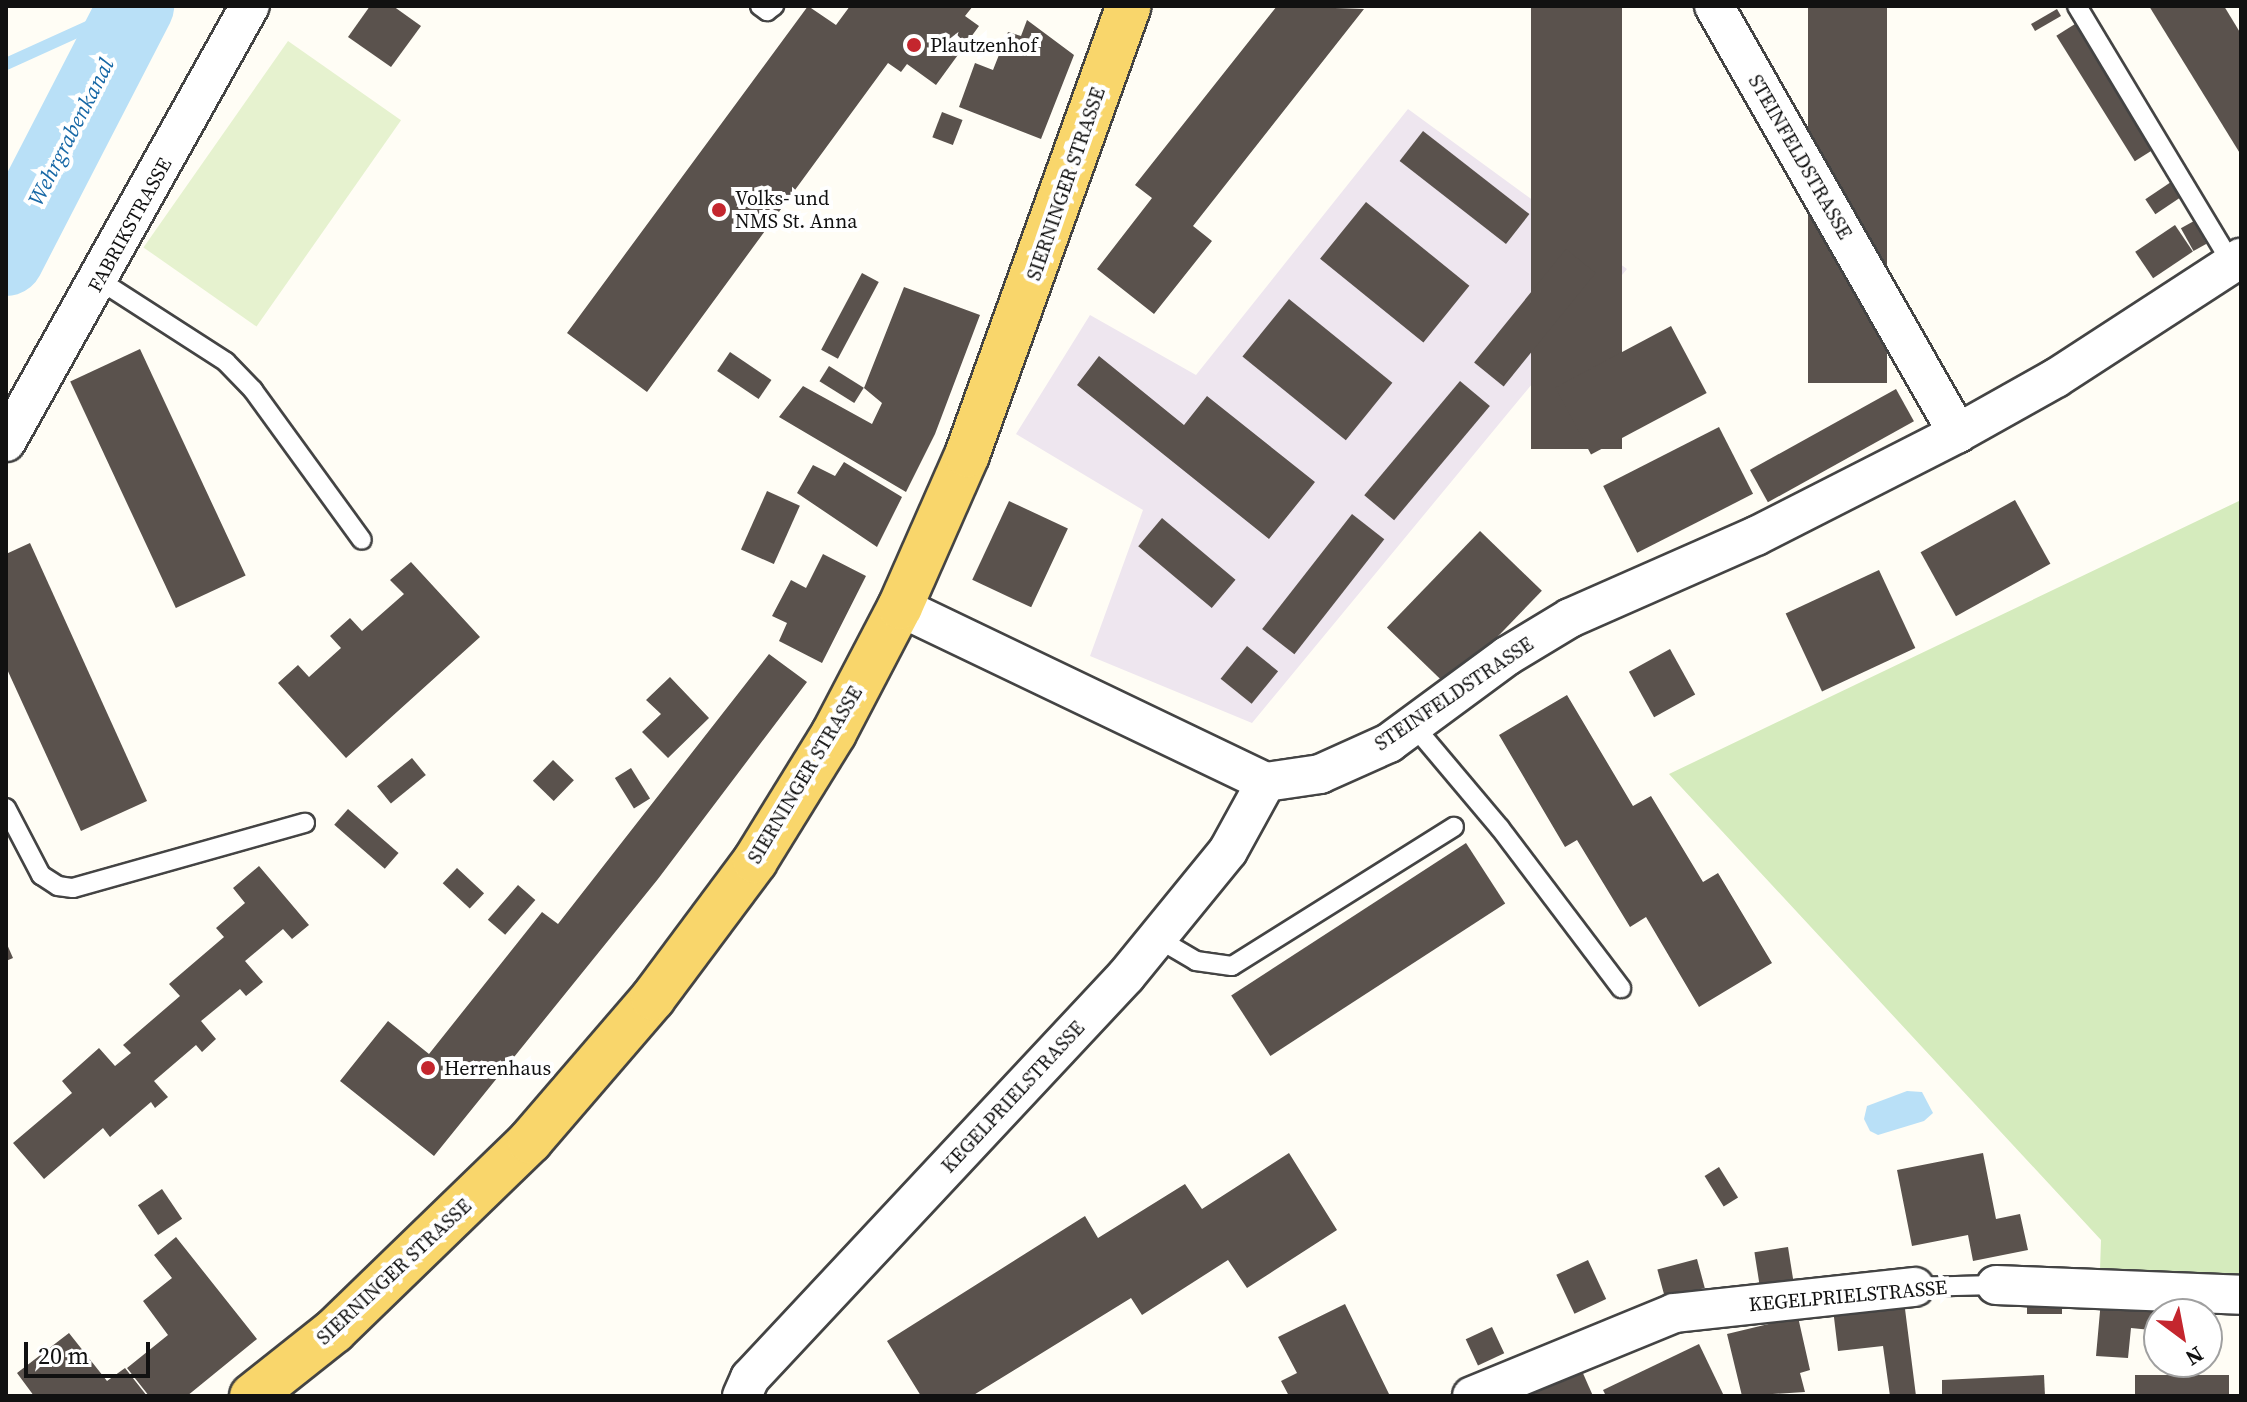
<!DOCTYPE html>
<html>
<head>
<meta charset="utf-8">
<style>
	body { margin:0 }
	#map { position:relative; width:2247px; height:1402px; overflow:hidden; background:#fffdf5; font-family:"Source Serif 4",serif }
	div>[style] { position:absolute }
	.industrial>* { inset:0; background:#eee6ef }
	.green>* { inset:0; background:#d5ebbd }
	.pitch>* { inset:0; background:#e6f2cf; transform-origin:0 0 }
	.water>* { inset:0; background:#b9e0f7 }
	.stream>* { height:12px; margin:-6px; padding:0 6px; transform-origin:6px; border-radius:6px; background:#b9e0f7 }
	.river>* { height:76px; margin:-38px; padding:0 38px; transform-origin:38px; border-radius:38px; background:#b9e0f7 }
	.building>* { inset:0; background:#5a524d; transform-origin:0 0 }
	.roads { filter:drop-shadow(2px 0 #444) drop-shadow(-2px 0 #444) drop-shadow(0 2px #444) drop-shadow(0 -2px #444) }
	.lane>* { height:18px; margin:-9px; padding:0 9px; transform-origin:9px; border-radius:9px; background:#fff }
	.street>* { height:38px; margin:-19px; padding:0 19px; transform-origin:19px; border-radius:19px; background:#fff }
	.primary>* { height:44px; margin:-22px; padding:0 22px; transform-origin:22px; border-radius:22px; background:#f9d66b }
	.dots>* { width:22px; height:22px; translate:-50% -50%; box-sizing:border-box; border:4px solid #fff; border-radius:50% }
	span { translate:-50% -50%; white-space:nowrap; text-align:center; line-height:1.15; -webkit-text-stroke:8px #fff; paint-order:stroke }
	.poi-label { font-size:20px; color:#111 }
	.left { translate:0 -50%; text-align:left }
	.street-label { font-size:20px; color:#111 }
	.water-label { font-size:22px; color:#1768a6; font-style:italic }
	.frame { position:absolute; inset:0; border:8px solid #111; pointer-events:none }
	.north { position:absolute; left:2143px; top:1298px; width:80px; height:80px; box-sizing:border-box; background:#fff; border:2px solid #a0a0a0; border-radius:50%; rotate:148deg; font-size:22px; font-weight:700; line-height:32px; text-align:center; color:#111 }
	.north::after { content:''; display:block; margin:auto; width:28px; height:36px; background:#c4262e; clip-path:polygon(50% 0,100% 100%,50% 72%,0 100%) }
	.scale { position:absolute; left:24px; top:1342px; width:126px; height:36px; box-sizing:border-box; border:4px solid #111; border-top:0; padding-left:10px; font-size:24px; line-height:28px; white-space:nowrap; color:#111; -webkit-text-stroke:6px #fff; paint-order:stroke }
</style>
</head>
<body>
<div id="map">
	<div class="industrial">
		<i style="clip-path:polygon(1408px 109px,1627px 269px,1252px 723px,1090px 656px,1143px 510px,1016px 434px,1090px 315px,1196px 375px)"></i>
	</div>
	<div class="green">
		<i style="clip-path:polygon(2241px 500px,2241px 1280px,2100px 1270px,2101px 1240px,1669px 774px)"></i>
	</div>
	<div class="pitch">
		<i style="left:288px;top:41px;width:138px;height:252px;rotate:35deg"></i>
	</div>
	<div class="water">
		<i style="clip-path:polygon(1907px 1091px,1922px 1092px,1933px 1113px,1924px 1121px,1878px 1135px,1870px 1131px,1864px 1119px,1867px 1106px)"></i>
	</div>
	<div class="stream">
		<i style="left:6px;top:64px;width:141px;rotate:-24.4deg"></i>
	</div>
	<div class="river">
		<i style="left:6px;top:258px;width:284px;rotate:-62.7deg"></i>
	</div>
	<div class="building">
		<i style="clip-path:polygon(370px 6px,393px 6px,421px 26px,391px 67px,348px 37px)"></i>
		<i style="clip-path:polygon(808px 6px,836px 25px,850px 6px,973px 6px,965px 16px,979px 26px,936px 85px,907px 64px,901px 72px,888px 63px,647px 392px,567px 333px)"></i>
		<i style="clip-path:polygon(1277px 6px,1364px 9px,1193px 226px,1212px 241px,1154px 314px,1097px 269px,1152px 198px,1135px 185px)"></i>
		<i style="left:1531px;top:6px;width:91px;height:443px"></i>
		<i style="left:1808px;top:6px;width:79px;height:377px"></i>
		<i style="clip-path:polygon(2149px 6px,2224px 6px,2241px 34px,2241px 155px)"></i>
		<i style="left:2057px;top:9px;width:8px;height:30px;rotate:60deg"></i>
		<i style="clip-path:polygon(1027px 20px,1074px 55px,1041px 139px,959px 107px,975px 63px,993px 70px,1008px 32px,1021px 36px)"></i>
		<i style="left:2075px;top:24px;width:148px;height:22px;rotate:58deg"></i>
		<i style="left:942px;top:112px;width:22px;height:27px;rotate:21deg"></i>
		<i style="left:1423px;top:131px;width:135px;height:38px;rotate:38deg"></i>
		<i style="left:2171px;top:182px;width:18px;height:31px;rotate:56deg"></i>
		<i style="left:1366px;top:202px;width:133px;height:73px;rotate:39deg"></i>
		<i style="left:2194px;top:221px;width:26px;height:15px;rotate:61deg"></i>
		<i style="left:2175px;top:225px;width:32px;height:48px;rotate:56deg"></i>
		<i style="left:1566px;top:249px;width:38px;height:146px;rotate:39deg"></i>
		<i style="left:862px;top:273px;width:19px;height:87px;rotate:28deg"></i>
		<i style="clip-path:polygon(904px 287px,980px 315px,935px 434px,906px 492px,779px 417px,803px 386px,872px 424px,882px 403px,864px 388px)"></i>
		<i style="left:1289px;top:299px;width:133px;height:74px;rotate:39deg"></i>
		<i style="left:1671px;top:326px;width:76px;height:131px;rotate:62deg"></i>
		<i style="left:140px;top:349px;width:250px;height:77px;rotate:65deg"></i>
		<i style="left:730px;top:352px;width:50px;height:23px;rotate:34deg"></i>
		<i style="clip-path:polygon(1099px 356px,1184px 425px,1207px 396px,1315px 482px,1269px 539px,1077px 385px)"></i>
		<i style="left:829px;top:366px;width:41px;height:18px;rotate:32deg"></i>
		<i style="left:1460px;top:381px;width:39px;height:149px;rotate:40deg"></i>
		<i style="left:1896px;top:389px;width:37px;height:167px;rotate:61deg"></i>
		<i style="left:1719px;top:427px;width:75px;height:130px;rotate:63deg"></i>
		<i style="clip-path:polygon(844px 462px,902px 497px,877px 547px,797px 493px,813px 465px,835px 476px)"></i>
		<i style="left:767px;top:491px;width:36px;height:64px;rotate:24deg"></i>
		<i style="left:2015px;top:500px;width:73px;height:108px;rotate:61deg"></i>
		<i style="left:1009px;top:501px;width:65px;height:87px;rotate:25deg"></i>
		<i style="left:1352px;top:514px;width:41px;height:146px;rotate:38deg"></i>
		<i style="left:1162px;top:518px;width:96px;height:37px;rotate:40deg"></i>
		<i style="left:1480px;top:531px;width:86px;height:134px;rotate:44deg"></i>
		<i style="clip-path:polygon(30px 543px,147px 801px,81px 831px,6px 667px,6px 554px)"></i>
		<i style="clip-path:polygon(823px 554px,866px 576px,822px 663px,779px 641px,787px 623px,772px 616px,791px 580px,806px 588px)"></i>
		<i style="clip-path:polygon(411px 562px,480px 637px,346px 758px,278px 683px,298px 665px,309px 677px,341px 648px,330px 636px,350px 618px,362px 631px,404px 594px,390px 580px)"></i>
		<i style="left:1879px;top:570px;width:86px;height:103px;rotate:65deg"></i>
		<i style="left:1247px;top:646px;width:40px;height:42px;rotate:39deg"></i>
		<i style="left:1670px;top:649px;width:52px;height:47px;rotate:61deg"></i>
		<i style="clip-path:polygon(769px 654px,807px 682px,658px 879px,434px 1156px,340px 1081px,388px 1021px,429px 1054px,542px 912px,558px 924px)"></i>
		<i style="clip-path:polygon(670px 677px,709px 718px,668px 758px,642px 732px,661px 714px,646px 700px)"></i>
		<i style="clip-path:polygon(1567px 695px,1633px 806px,1651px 796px,1703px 882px,1718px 873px,1772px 963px,1699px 1007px,1646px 917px,1630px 927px,1577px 840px,1565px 847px,1499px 735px)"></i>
		<i style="left:412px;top:758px;width:22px;height:45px;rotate:51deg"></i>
		<i style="left:553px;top:760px;width:29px;height:29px;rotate:44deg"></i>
		<i style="left:631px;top:768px;width:36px;height:19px;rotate:58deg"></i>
		<i style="left:348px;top:809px;width:67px;height:21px;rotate:41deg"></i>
		<i style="left:1466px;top:843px;width:72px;height:280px;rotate:57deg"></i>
		<i style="clip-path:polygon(259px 866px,309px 925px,292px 939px,283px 929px,245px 961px,263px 982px,246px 996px,240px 989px,201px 1021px,216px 1039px,202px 1052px,196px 1045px,154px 1081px,168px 1097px,155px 1108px,151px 1102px,110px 1137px,103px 1128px,44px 1179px,13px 1143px,72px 1093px,62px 1081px,99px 1048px,115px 1066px,131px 1053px,123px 1045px,180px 996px,169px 984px,224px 937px,216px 928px,245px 903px,233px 888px)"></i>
		<i style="left:457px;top:868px;width:37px;height:21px;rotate:43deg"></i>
		<i style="left:518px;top:885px;width:23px;height:46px;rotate:41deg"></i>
		<i style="clip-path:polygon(6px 942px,13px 958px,6px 961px)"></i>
		<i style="clip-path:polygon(1289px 1153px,1337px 1230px,1247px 1288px,1228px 1260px,1142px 1315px,1131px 1298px,972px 1396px,921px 1396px,887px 1341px,1085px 1216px,1098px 1238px,1185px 1184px,1202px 1209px)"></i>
		<i style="clip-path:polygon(1983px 1153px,1996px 1219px,2020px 1214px,2028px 1250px,1973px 1261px,1968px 1235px,1912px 1246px,1897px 1170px)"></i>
		<i style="left:1719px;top:1167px;width:36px;height:17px;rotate:58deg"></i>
		<i style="left:162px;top:1189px;width:36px;height:29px;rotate:56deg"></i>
		<i style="clip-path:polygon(176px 1237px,257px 1339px,187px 1396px,149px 1396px,127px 1368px,168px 1335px,143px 1301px,172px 1278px,154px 1255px)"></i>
		<i style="left:1788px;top:1247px;width:33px;height:34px;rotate:81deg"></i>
		<i style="left:1697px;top:1259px;width:30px;height:41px;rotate:75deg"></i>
		<i style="left:1588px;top:1260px;width:43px;height:35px;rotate:65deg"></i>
		<i style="left:2027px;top:1298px;width:35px;height:16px"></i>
		<i style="clip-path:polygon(2101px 1300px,2153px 1305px,2151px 1330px,2131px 1328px,2128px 1358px,2096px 1356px)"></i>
		<i style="clip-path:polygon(1904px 1301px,1916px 1396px,1890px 1396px,1883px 1346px,1838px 1351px,1833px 1309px)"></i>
		<i style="clip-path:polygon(1345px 1304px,1389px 1394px,1289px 1396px,1281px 1381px,1297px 1373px,1278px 1337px)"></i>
		<i style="clip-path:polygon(1798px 1317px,1810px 1370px,1800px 1373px,1805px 1392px,1742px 1396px,1727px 1334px)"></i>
		<i style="left:1492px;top:1327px;width:29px;height:29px;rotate:65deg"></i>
		<i style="clip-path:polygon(69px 1333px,107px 1381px,125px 1368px,147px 1396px,34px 1396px,17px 1373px)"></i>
		<i style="clip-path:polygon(1699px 1344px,1724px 1396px,1606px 1396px,1603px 1390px)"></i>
		<i style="clip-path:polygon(1578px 1362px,1593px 1396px,1492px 1396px)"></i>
		<i style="clip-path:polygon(2044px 1375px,2045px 1396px,1942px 1396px,1942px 1380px)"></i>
		<i style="left:2135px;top:1375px;width:94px;height:21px"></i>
	</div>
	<div class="roads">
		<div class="lane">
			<i style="left:760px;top:6px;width:9px;rotate:36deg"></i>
			<i style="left:767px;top:11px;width:9px;rotate:-36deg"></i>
			<i style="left:2077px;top:6px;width:301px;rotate:59deg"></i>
			<i style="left:99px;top:280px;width:151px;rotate:32.8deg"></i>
			<i style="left:226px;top:362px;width:39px;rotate:46deg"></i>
			<i style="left:253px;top:390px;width:185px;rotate:54deg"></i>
			<i style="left:1414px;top:726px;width:133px;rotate:49.9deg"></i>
			<i style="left:1500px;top:828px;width:201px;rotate:52.9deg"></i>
			<i style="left:6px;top:808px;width:76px;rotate:62.4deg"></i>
			<i style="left:41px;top:875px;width:20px;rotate:33deg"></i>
			<i style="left:58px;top:886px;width:15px;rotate:8deg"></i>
			<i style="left:73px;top:888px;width:241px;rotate:-15.7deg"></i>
			<i style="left:1157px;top:938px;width:45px;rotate:30.5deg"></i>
			<i style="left:1196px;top:961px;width:36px;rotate:8deg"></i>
			<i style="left:1232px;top:966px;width:262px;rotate:-32.1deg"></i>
			<i style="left:1915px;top:1287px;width:81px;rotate:-1.4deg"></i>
		</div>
		<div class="street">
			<i style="left:1714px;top:6px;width:492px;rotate:60.3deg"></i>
			<i style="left:6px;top:442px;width:500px;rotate:-60.8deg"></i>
			<i style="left:900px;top:607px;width:406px;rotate:25.6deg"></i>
			<i style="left:1266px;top:782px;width:55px;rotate:-8.4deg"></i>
			<i style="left:1320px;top:774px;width:76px;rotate:-24.2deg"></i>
			<i style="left:1389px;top:743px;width:147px;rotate:-36.4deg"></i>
			<i style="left:1507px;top:656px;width:74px;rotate:-31.1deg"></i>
			<i style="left:1570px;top:618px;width:203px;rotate:-23.8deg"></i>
			<i style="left:1756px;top:536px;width:227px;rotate:-27deg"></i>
			<i style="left:1958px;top:433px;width:112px;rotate:-29.3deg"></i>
			<i style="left:2056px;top:378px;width:221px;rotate:-33deg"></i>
			<i style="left:1996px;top:1285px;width:245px;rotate:2.3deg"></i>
			<i style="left:742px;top:1396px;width:20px;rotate:-66deg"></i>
			<i style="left:750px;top:1378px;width:550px;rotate:-46.91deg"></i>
			<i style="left:1126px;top:976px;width:161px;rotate:-50.8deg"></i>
			<i style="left:1228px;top:851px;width:79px;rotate:-61.2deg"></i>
			<i style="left:1472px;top:1396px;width:218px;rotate:-22.3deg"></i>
			<i style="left:1674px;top:1313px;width:242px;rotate:-6.2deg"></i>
		</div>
		<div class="primary">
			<i style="left:252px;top:1396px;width:105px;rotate:-38.4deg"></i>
			<i style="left:334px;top:1331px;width:273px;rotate:-44.1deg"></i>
			<i style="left:530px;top:1141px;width:189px;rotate:-49.3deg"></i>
			<i style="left:653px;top:998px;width:171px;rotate:-53.3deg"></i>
			<i style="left:755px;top:861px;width:150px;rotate:-58.3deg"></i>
			<i style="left:834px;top:733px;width:142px;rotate:-62.4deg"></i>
			<i style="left:900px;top:607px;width:166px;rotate:-66.2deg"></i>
			<i style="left:967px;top:455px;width:477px;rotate:-70.2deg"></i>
		</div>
	</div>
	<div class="dots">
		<i style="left:914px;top:45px;background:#c4262e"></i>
		<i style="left:719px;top:210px;background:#c4262e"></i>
		<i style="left:428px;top:1068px;background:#c4262e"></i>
	</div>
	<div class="poi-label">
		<span class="left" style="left:930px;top:45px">Plautzenhof</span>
		<span class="left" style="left:735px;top:210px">Volks- und<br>NMS St. Anna</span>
		<span class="left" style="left:444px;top:1068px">Herrenhaus</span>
	</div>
	<div class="street-label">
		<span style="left:1800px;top:157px;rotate:60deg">STEINFELDSTRASSE</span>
		<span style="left:1066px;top:184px;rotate:-71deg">SIERNINGER STRASSE</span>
		<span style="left:130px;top:225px;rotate:-61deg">FABRIKSTRASSE</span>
		<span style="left:1454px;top:694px;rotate:-34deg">STEINFELDSTRASSE</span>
		<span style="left:805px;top:775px;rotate:-59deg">SIERNINGER STRASSE</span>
		<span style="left:1013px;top:1097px;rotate:-47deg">KEGELPRIELSTRASSE</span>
		<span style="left:394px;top:1272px;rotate:-43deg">SIERNINGER STRASSE</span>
		<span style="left:1848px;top:1296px;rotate:-5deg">KEGELPRIELSTRASSE</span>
	</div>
	<div class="water-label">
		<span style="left:71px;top:132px;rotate:-63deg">Wehrgrabenkanal</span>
	</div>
	<div class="frame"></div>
	<div class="north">N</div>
	<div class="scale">20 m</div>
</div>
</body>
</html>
